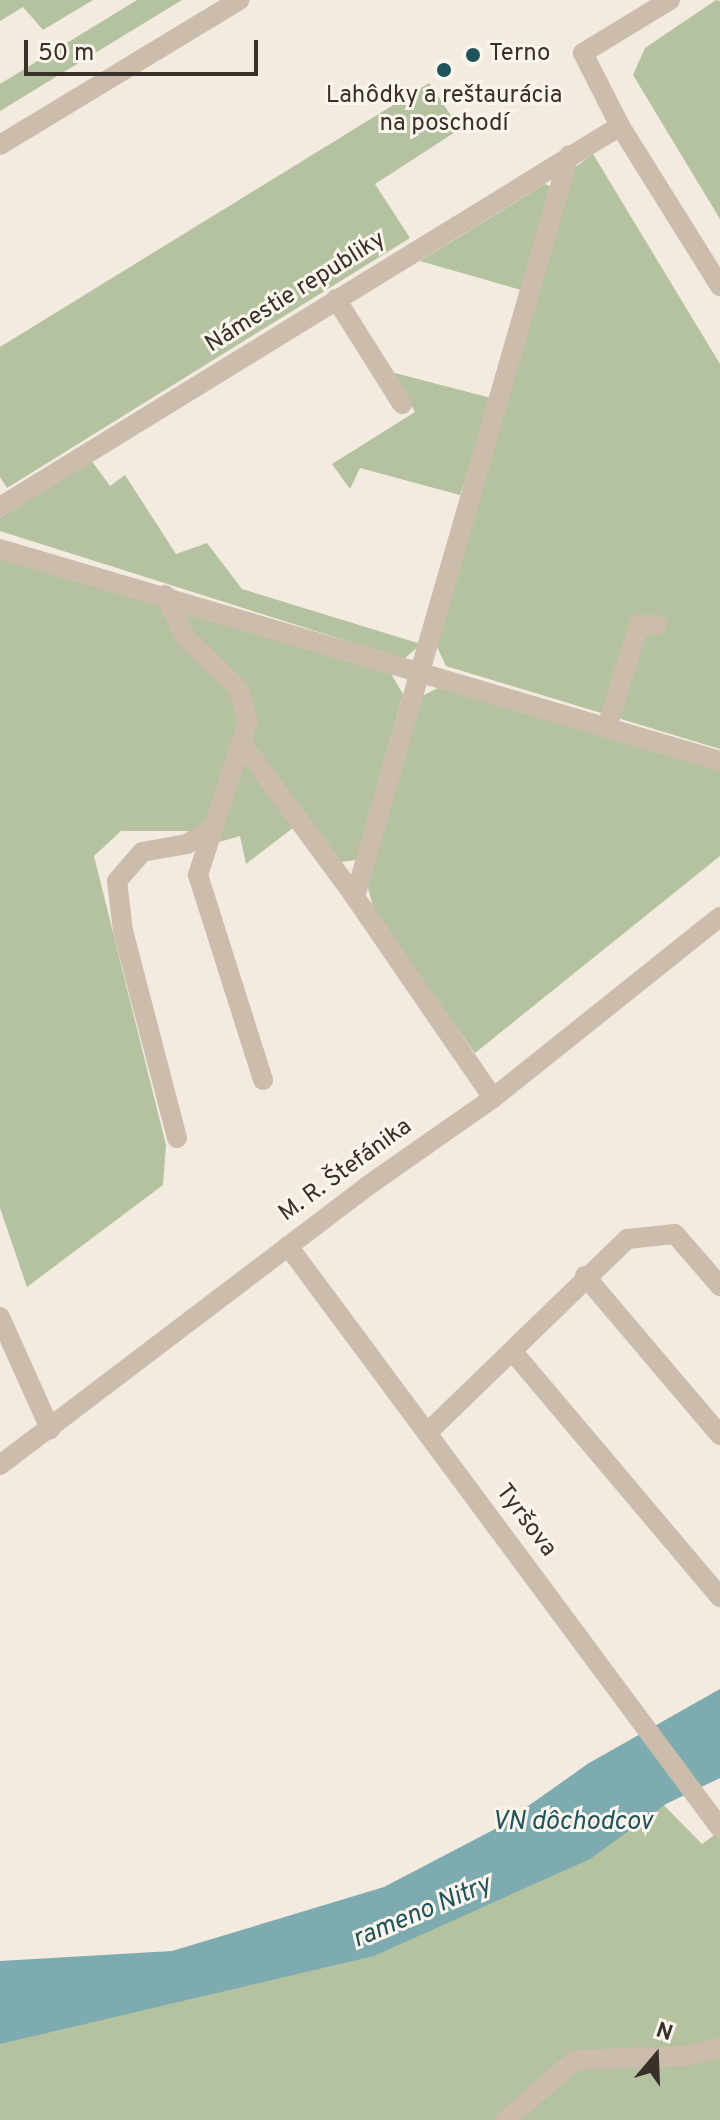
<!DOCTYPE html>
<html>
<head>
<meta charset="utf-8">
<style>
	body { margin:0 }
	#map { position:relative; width:720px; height:2120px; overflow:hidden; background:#f3ebdf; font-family:Overpass,sans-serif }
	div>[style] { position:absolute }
	.green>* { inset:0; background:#b4c29f }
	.water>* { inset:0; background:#7eabb0 }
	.minor>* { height:20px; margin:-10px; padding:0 10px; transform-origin:10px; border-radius:10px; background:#ccbcab }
	.dots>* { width:22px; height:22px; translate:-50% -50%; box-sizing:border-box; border:4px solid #faf5ec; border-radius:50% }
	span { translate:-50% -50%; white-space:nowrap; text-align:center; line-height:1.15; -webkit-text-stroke:6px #faf5ec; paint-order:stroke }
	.poi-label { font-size:24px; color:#39302a }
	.left { translate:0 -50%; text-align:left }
	.street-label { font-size:24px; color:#39302a }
	.water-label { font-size:26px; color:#1f545b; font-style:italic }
	.north { position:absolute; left:616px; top:2016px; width:80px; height:80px; -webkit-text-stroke:6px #faf5ec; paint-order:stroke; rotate:19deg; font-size:22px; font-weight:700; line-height:32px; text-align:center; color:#39302a }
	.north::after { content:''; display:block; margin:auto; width:28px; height:36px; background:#39302a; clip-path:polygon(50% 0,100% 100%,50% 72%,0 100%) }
	.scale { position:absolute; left:24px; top:40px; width:234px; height:36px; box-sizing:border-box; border:4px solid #39302a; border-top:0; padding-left:10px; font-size:24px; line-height:28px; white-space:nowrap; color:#39302a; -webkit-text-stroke:6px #faf5ec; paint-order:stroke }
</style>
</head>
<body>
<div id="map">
	<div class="green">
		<i style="clip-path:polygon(0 0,93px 0,43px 30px,23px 7px,0 21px)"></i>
		<i style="clip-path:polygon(137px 0,182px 0,0 111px,0 84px)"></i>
		<i style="clip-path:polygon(716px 0,720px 1px,720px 219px,633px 75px,645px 48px)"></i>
		<i style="clip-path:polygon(429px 83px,460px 129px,375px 184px,410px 238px,7px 488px,0 477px,0 347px)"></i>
		<i style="clip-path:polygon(593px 154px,720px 364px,720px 749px,446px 666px,437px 647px,574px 168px)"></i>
		<i style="clip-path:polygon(545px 184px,552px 187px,521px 290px,420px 261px)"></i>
		<i style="clip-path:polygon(391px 372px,491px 398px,460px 495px,360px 468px,350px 489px,332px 464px,415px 412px)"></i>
		<i style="clip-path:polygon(91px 460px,110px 486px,125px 475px,176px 554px,207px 543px,242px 589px,421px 644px,404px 659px,0 531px,0 518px)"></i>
		<i style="clip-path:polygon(0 557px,390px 672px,403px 694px,356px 860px,339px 862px,306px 818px,246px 864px,240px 836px,219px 842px,187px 831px,121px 831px,94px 856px,166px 1145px,163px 1185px,27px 1287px,0 1208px)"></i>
		<i style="clip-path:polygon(442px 686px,720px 770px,720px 856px,475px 1053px,375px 914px,366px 881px,422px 696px)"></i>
		<i style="clip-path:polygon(632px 1773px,702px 1844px,720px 1831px,720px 2120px,0 2120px,0 2037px,368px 1920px)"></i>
	</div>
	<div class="water">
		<i style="clip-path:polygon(720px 1689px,720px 1778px,666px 1804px,590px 1859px,374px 1956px,0 2044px,0 1961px,172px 1951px,384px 1887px,497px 1828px,589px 1763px)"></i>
	</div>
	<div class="minor">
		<i style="left:670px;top:0;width:102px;rotate:148.7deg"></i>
		<i style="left:583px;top:53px;width:82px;rotate:63.1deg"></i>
		<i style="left:620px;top:126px;width:189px;rotate:58deg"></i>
		<i style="left:0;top:145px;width:280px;rotate:-31.2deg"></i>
		<i style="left:336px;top:299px;width:124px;rotate:57.8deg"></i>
		<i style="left:0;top:507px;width:728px;rotate:-31.57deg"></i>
		<i style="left:0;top:549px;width:751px;rotate:16.41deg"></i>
		<i style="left:165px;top:595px;width:47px;rotate:64.5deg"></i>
		<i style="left:185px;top:637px;width:74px;rotate:43.9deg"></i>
		<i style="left:238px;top:688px;width:34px;rotate:73deg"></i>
		<i style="left:248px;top:721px;width:162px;rotate:108deg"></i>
		<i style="left:198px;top:875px;width:215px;rotate:72.4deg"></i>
		<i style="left:607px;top:727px;width:107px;rotate:-72.6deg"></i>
		<i style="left:639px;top:625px;width:18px"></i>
		<i style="left:242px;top:743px;width:191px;rotate:53.7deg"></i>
		<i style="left:493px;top:1098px;width:244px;rotate:-124.5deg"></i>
		<i style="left:355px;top:897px;width:772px;rotate:-73.91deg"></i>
		<i style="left:177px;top:1138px;width:214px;rotate:-104.6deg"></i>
		<i style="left:123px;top:931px;width:50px;rotate:-96.8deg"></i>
		<i style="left:117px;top:881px;width:38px;rotate:-49deg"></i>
		<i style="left:142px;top:852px;width:46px;rotate:-10.1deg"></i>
		<i style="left:187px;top:844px;width:25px;rotate:-32deg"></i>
		<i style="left:288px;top:1246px;width:725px;rotate:53.41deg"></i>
		<i style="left:585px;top:1276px;width:209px;rotate:49.7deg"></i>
		<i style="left:0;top:1317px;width:123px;rotate:65.9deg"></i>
		<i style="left:513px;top:1352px;width:321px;rotate:49.8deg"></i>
		<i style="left:427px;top:1433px;width:279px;rotate:-44.1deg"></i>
		<i style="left:627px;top:1239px;width:48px;rotate:-5.9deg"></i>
		<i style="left:675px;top:1234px;width:69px;rotate:49.1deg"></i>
		<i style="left:0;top:1465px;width:460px;rotate:-37.2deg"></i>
		<i style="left:366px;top:1187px;width:155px;rotate:-35deg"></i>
		<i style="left:493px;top:1098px;width:290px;rotate:-38.6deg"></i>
		<i style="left:506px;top:2120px;width:91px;rotate:-41deg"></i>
		<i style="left:575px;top:2060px;width:111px;rotate:-2.1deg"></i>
		<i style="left:686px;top:2056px;width:35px;rotate:-13deg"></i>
	</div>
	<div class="dots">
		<i style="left:473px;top:55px;background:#1f545b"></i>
		<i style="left:444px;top:70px;background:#1f545b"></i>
	</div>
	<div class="poi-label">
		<span class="left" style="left:489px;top:55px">Terno</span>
		<span style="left:444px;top:111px">Lahôdky a reštaurácia<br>na poschodí</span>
	</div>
	<div class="street-label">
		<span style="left:296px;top:293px;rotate:-32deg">Námestie republiky</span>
		<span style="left:346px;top:1171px;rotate:-36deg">M. R. Štefánika</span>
		<span style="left:525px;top:1521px;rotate:53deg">Tyršova</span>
	</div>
	<div class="water-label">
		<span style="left:572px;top:1823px">VN dôchodcov</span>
		<span style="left:422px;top:1913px;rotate:-23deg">rameno Nitry</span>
	</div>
	<div class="north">N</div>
	<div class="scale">50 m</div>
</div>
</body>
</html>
